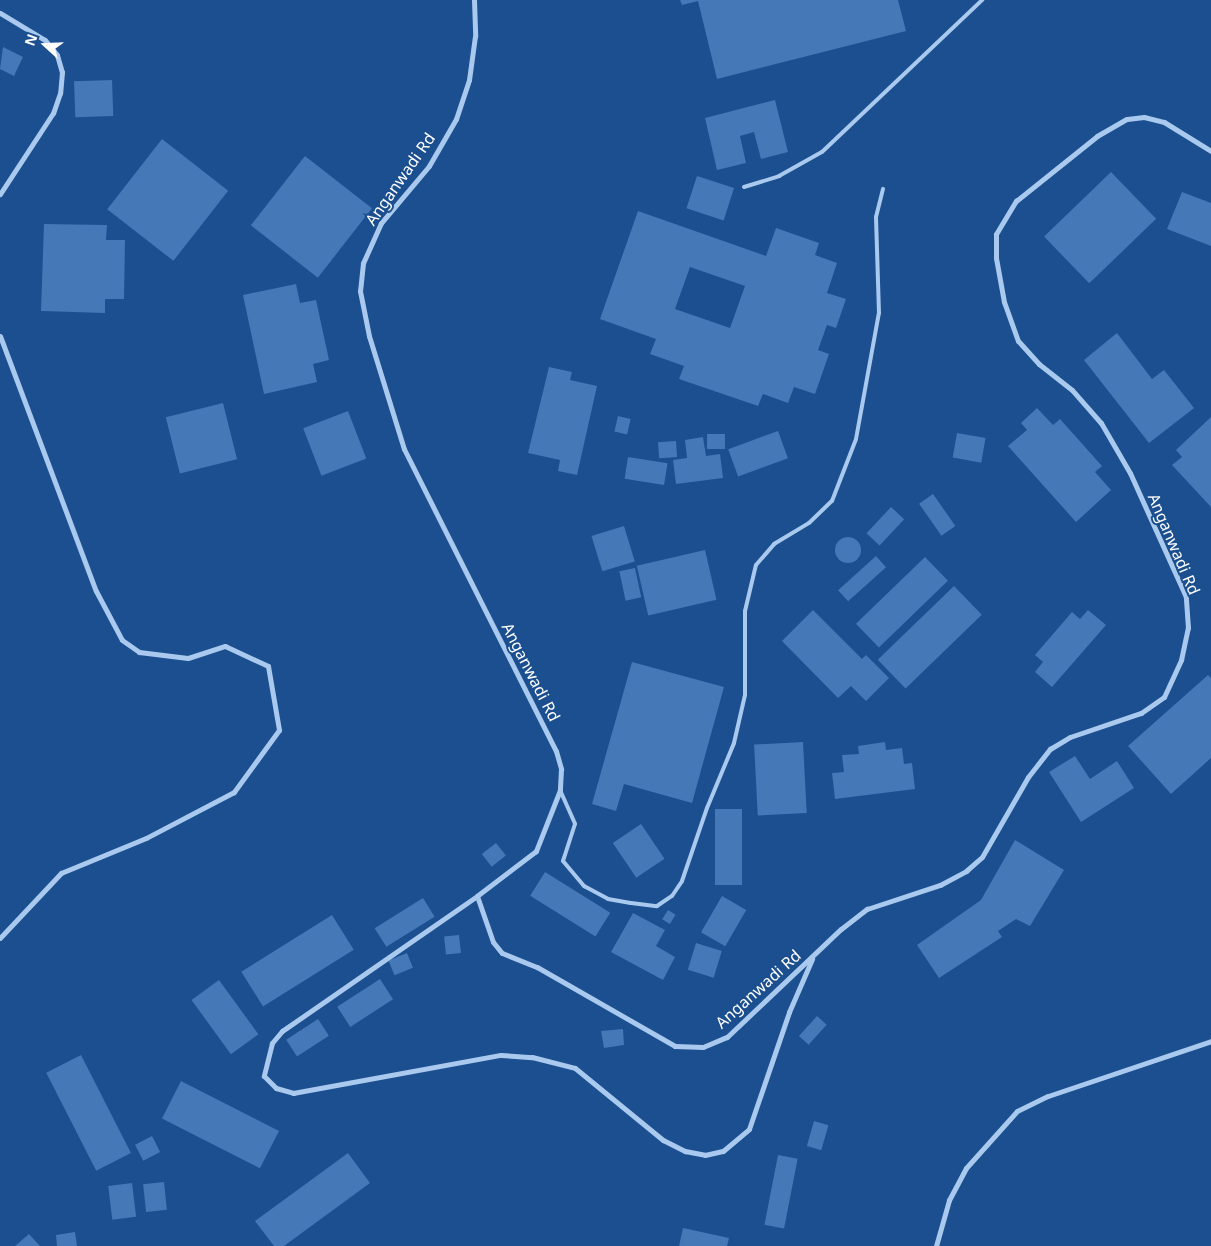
<!DOCTYPE html>
<html>
<head>
<meta charset="utf-8">
<style>
	body { margin:0 }
	#map { position:relative; width:1211px; height:1246px; overflow:hidden; background:#1b4f8f; font-family:"Noto Sans",sans-serif }
	div>[style] { position:absolute }
	.building>* { inset:0; background:#4478b7; transform-origin:0 0 }
	.round { border-radius:50% }
	.service>* { height:4px; margin:-2px; padding:0 2px; transform-origin:2px; border-radius:2px; background:#a9c9ee }
	.minor>* { height:5px; margin:-2.5px; padding:0 2.5px; transform-origin:2.5px; border-radius:2.5px; background:#a9c9ee }
	span { translate:-50% -50%; white-space:nowrap; text-align:center; line-height:1.15; -webkit-text-stroke:4px #1b4f8f; paint-order:stroke }
	.street-label { font-size:16px; color:#fff }
	.north { position:absolute; left:20px; top:20px; width:50px; height:50px; -webkit-text-stroke:4px #1b4f8f; paint-order:stroke; rotate:290deg; font-size:14px; font-weight:700; line-height:20px; text-align:center; color:#fff }
	.north::after { content:''; display:block; margin:auto; width:18px; height:22px; background:#fff; clip-path:polygon(50% 0,100% 100%,50% 72%,0 100%) }
</style>
</head>
<body>
<div id="map">
	<div class="building">
		<i style="clip-path:polygon(680px 0,898px 0,906px 31px,717px 79px,698px 1px,682px 5px)"></i>
		<i style="clip-path:polygon(3px 47px,23px 57px,14px 76px,0 69px)"></i>
		<i style="left:112px;top:80px;width:36px;height:38px;rotate:88deg"></i>
		<i style="clip-path:polygon(775px 100px,788px 152px,761px 159px,754px 132px,740px 136px,746px 163px,717px 170px,705px 118px)"></i>
		<i style="left:162px;top:139px;width:84px;height:89px;rotate:38deg"></i>
		<i style="left:305px;top:156px;width:85px;height:88px;rotate:38deg"></i>
		<i style="left:1111px;top:172px;width:65px;height:93px;rotate:46deg"></i>
		<i style="left:697px;top:176px;width:39px;height:34px;rotate:18deg"></i>
		<i style="clip-path:polygon(1182px 192px,1211px 203px,1211px 246px,1167px 229px)"></i>
		<i style="clip-path:polygon(evenodd,638px 211px,766px 256px,776px 228px,819px 243px,815px 255px,837px 263px,827px 293px,846px 299px,836px 328px,827px 325px,818px 350px,829px 354px,815px 394px,794px 387px,788px 403px,763px 394px,758px 406px,679px 379px,684px 366px,650px 354px,656px 339px,600px 319px,638px 211px,690px 267px,745px 286px,730px 328px,675px 309px,690px 267px)"></i>
		<i style="clip-path:polygon(44px 224px,107px 225px,106px 240px,125px 240px,124px 299px,105px 299px,105px 313px,41px 311px)"></i>
		<i style="clip-path:polygon(296px 284px,300px 303px,316px 300px,329px 360px,313px 364px,317px 382px,264px 394px,243px 295px)"></i>
		<i style="clip-path:polygon(1117px 333px,1152px 379px,1164px 370px,1194px 408px,1149px 443px,1084px 360px)"></i>
		<i style="clip-path:polygon(549px 367px,572px 372px,570px 380px,597px 386px,577px 475px,558px 471px,560px 460px,528px 453px)"></i>
		<i style="left:223px;top:403px;width:58px;height:59px;rotate:76deg"></i>
		<i style="clip-path:polygon(1037px 408px,1053px 425px,1060px 419px,1102px 466px,1095px 472px,1111px 490px,1076px 522px,1008px 446px,1027px 430px,1021px 423px)"></i>
		<i style="left:348px;top:411px;width:51px;height:48px;rotate:69deg"></i>
		<i style="left:618px;top:416px;width:13px;height:16px;rotate:13deg"></i>
		<i style="clip-path:polygon(1211px 417px,1211px 507px,1172px 465px,1182px 457px,1176px 450px)"></i>
		<i style="left:778px;top:431px;width:29px;height:53px;rotate:70deg"></i>
		<i style="left:957px;top:433px;width:29px;height:25px;rotate:10deg"></i>
		<i style="left:725px;top:434px;width:15px;height:18px;rotate:90deg"></i>
		<i style="clip-path:polygon(703px 437px,706px 456px,720px 454px,723px 478px,676px 484px,673px 460px,687px 458px,685px 440px)"></i>
		<i style="left:676px;top:441px;width:16px;height:18px;rotate:86deg"></i>
		<i style="left:628px;top:457px;width:40px;height:22px;rotate:9deg"></i>
		<i style="left:933px;top:494px;width:39px;height:17px;rotate:55deg"></i>
		<i style="left:891px;top:507px;width:18px;height:36px;rotate:43deg"></i>
		<i style="left:624px;top:526px;width:37px;height:34px;rotate:73deg"></i>
		<i class="round" style="left:835px;top:537px;width:26px;height:26px"></i>
		<i style="left:705px;top:550px;width:51px;height:70px;rotate:77deg"></i>
		<i style="left:876px;top:556px;width:15px;height:51px;rotate:48deg"></i>
		<i style="left:925px;top:557px;width:33px;height:96px;rotate:46deg"></i>
		<i style="left:635px;top:568px;width:30px;height:16px;rotate:78deg"></i>
		<i style="left:954px;top:586px;width:40px;height:106px;rotate:46deg"></i>
		<i style="clip-path:polygon(813px 610px,862px 659px,866px 655px,889px 678px,866px 701px,851px 686px,838px 698px,782px 641px)"></i>
		<i style="clip-path:polygon(1088px 610px,1106px 625px,1052px 687px,1035px 672px,1043px 662px,1035px 655px,1072px 612px,1080px 619px)"></i>
		<i style="clip-path:polygon(632px 662px,724px 687px,692px 803px,624px 784px,616px 811px,592px 804px)"></i>
		<i style="clip-path:polygon(1208px 675px,1211px 678px,1211px 758px,1171px 794px,1128px 746px)"></i>
		<i style="left:803px;top:742px;width:71px;height:49px;rotate:87deg"></i>
		<i style="clip-path:polygon(885px 742px,886px 750px,902px 748px,904px 764px,912px 763px,915px 789px,835px 799px,832px 773px,844px 772px,842px 755px,859px 754px,858px 746px)"></i>
		<i style="clip-path:polygon(1075px 756px,1090px 779px,1117px 761px,1134px 788px,1081px 822px,1049px 772px)"></i>
		<i style="left:715px;top:809px;width:27px;height:76px"></i>
		<i style="left:641px;top:824px;width:42px;height:34px;rotate:56deg"></i>
		<i style="clip-path:polygon(1015px 840px,1064px 870px,1030px 926px,1016px 919px,998px 931px,1002px 937px,939px 978px,917px 945px,981px 900px)"></i>
		<i style="left:496px;top:843px;width:16px;height:18px;rotate:52deg"></i>
		<i style="left:545px;top:872px;width:77px;height:28px;rotate:32deg"></i>
		<i style="left:722px;top:896px;width:28px;height:42px;rotate:30deg"></i>
		<i style="left:423px;top:898px;width:22px;height:57px;rotate:58deg"></i>
		<i style="left:668px;top:910px;width:9px;height:11px;rotate:32deg"></i>
		<i style="clip-path:polygon(633px 913px,665px 930px,656px 946px,675px 957px,663px 980px,611px 952px)"></i>
		<i style="left:332px;top:915px;width:41px;height:107px;rotate:58deg"></i>
		<i style="left:459px;top:935px;width:18px;height:15px;rotate:84deg"></i>
		<i style="left:696px;top:943px;width:27px;height:28px;rotate:17deg"></i>
		<i style="left:407px;top:953px;width:16px;height:20px;rotate:68deg"></i>
		<i style="left:380px;top:979px;width:24px;height:51px;rotate:57deg"></i>
		<i style="left:219px;top:980px;width:67px;height:34px;rotate:54deg"></i>
		<i style="left:817px;top:1016px;width:13px;height:27px;rotate:42deg"></i>
		<i style="left:318px;top:1019px;width:20px;height:38px;rotate:57deg"></i>
		<i style="clip-path:polygon(623px 1029px,624px 1045px,604px 1048px,601px 1031px)"></i>
		<i style="left:81px;top:1055px;width:110px;height:39px;rotate:63deg"></i>
		<i style="left:181px;top:1081px;width:110px;height:42px;rotate:27deg"></i>
		<i style="left:814px;top:1121px;width:15px;height:26px;rotate:16deg"></i>
		<i style="left:152px;top:1136px;width:18px;height:19px;rotate:63deg"></i>
		<i style="clip-path:polygon(348px 1153px,370px 1183px,284px 1246px,274px 1246px,255px 1221px)"></i>
		<i style="left:778px;top:1155px;width:20px;height:71px;rotate:11deg"></i>
		<i style="left:164px;top:1182px;width:28px;height:21px;rotate:84deg"></i>
		<i style="left:132px;top:1183px;width:34px;height:24px;rotate:83deg"></i>
		<i style="clip-path:polygon(683px 1228px,729px 1238px,727px 1246px,679px 1246px)"></i>
		<i style="clip-path:polygon(75px 1232px,77px 1246px,57px 1246px,56px 1235px)"></i>
		<i style="clip-path:polygon(29px 1234px,40px 1246px,15px 1246px)"></i>
	</div>
	<div class="service">
		<i style="left:744px;top:187px;width:37px;rotate:-17deg"></i>
		<i style="left:779px;top:176px;width:49px;rotate:-29.2deg"></i>
		<i style="left:822px;top:152px;width:221px;rotate:-43.5deg"></i>
		<i style="left:560px;top:790px;width:37px;rotate:66deg"></i>
		<i style="left:575px;top:824px;width:39px;rotate:108deg"></i>
		<i style="left:563px;top:861px;width:33px;rotate:50deg"></i>
		<i style="left:584px;top:886px;width:27px;rotate:28deg"></i>
		<i style="left:608px;top:899px;width:23px;rotate:10deg"></i>
		<i style="left:631px;top:903px;width:26px;rotate:7deg"></i>
		<i style="left:657px;top:906px;width:18px;rotate:-34deg"></i>
		<i style="left:672px;top:896px;width:18px;rotate:-56deg"></i>
		<i style="left:682px;top:881px;width:77px;rotate:-71.1deg"></i>
		<i style="left:707px;top:808px;width:70px;rotate:-67.4deg"></i>
		<i style="left:734px;top:743px;width:49px;rotate:-77.1deg"></i>
		<i style="left:745px;top:695px;width:84px;rotate:-90deg"></i>
		<i style="left:745px;top:611px;width:47px;rotate:-76.6deg"></i>
		<i style="left:756px;top:565px;width:28px;rotate:-49deg"></i>
		<i style="left:774px;top:544px;width:41px;rotate:-31deg"></i>
		<i style="left:809px;top:523px;width:32px;rotate:-44deg"></i>
		<i style="left:832px;top:501px;width:66px;rotate:-68.8deg"></i>
		<i style="left:856px;top:439px;width:128px;rotate:-79.7deg"></i>
		<i style="left:879px;top:313px;width:96px;rotate:-91.8deg"></i>
		<i style="left:876px;top:217px;width:29px;rotate:-76deg"></i>
	</div>
	<div class="minor">
		<i style="left:474px;top:0;width:36px;rotate:88deg"></i>
		<i style="left:475px;top:36px;width:44px;rotate:97.8deg"></i>
		<i style="left:469px;top:80px;width:41px;rotate:108.4deg"></i>
		<i style="left:456px;top:119px;width:54px;rotate:119.9deg"></i>
		<i style="left:429px;top:166px;width:75px;rotate:130.1deg"></i>
		<i style="left:381px;top:223px;width:44px;rotate:114.2deg"></i>
		<i style="left:363px;top:263px;width:28px;rotate:96deg"></i>
		<i style="left:360px;top:291px;width:46px;rotate:78.7deg"></i>
		<i style="left:369px;top:336px;width:118px;rotate:72.8deg"></i>
		<i style="left:404px;top:449px;width:338px;rotate:63.3deg"></i>
		<i style="left:556px;top:751px;width:19px;rotate:74deg"></i>
		<i style="left:561px;top:769px;width:21px;rotate:93deg"></i>
		<i style="left:560px;top:790px;width:66px;rotate:111.5deg"></i>
		<i style="left:536px;top:851px;width:74px;rotate:142.7deg"></i>
		<i style="left:477px;top:896px;width:49px;rotate:70.8deg"></i>
		<i style="left:493px;top:942px;width:14px;rotate:51deg"></i>
		<i style="left:502px;top:953px;width:38px;rotate:22deg"></i>
		<i style="left:537px;top:967px;width:159px;rotate:29.8deg"></i>
		<i style="left:675px;top:1046px;width:28px;rotate:2deg"></i>
		<i style="left:703px;top:1047px;width:26px;rotate:-23deg"></i>
		<i style="left:727px;top:1037px;width:157px;rotate:-43.5deg"></i>
		<i style="left:841px;top:929px;width:33px;rotate:-38deg"></i>
		<i style="left:867px;top:909px;width:77px;rotate:-18.2deg"></i>
		<i style="left:940px;top:885px;width:30px;rotate:-28deg"></i>
		<i style="left:966px;top:871px;width:21px;rotate:-41deg"></i>
		<i style="left:982px;top:857px;width:92px;rotate:-60.1deg"></i>
		<i style="left:1028px;top:777px;width:36px;rotate:-52deg"></i>
		<i style="left:1050px;top:749px;width:23px;rotate:-31deg"></i>
		<i style="left:1070px;top:737px;width:75px;rotate:-18.7deg"></i>
		<i style="left:1141px;top:713px;width:28px;rotate:-35deg"></i>
		<i style="left:1164px;top:697px;width:41px;rotate:-65.3deg"></i>
		<i style="left:1181px;top:660px;width:33px;rotate:-78deg"></i>
		<i style="left:1188px;top:628px;width:31px;rotate:-94deg"></i>
		<i style="left:1186px;top:597px;width:136px;rotate:-114.3deg"></i>
		<i style="left:1130px;top:473px;width:58px;rotate:-120.1deg"></i>
		<i style="left:1101px;top:423px;width:44px;rotate:-131.3deg"></i>
		<i style="left:1072px;top:390px;width:42px;rotate:-141.8deg"></i>
		<i style="left:1039px;top:364px;width:31px;rotate:-132deg"></i>
		<i style="left:1018px;top:341px;width:41px;rotate:-109.7deg"></i>
		<i style="left:1004px;top:302px;width:45px;rotate:-100.3deg"></i>
		<i style="left:996px;top:258px;width:24px;rotate:-90deg"></i>
		<i style="left:996px;top:234px;width:39px;rotate:-59deg"></i>
		<i style="left:1016px;top:201px;width:104px;rotate:-38.7deg"></i>
		<i style="left:1097px;top:136px;width:34px;rotate:-30deg"></i>
		<i style="left:1127px;top:119px;width:17px;rotate:-7deg"></i>
		<i style="left:1144px;top:117px;width:21px;rotate:14deg"></i>
		<i style="left:1164px;top:122px;width:55px;rotate:31.7deg"></i>
		<i style="left:0;top:13px;width:52px;rotate:31deg"></i>
		<i style="left:45px;top:40px;width:19px;rotate:51deg"></i>
		<i style="left:57px;top:55px;width:18px;rotate:74deg"></i>
		<i style="left:62px;top:72px;width:21px;rotate:95deg"></i>
		<i style="left:60px;top:93px;width:21px;rotate:109deg"></i>
		<i style="left:53px;top:113px;width:97px;rotate:123.2deg"></i>
		<i style="left:0;top:336px;width:272px;rotate:69.4deg"></i>
		<i style="left:96px;top:591px;width:55px;rotate:62deg"></i>
		<i style="left:122px;top:640px;width:21px;rotate:35deg"></i>
		<i style="left:139px;top:652px;width:49px;rotate:7deg"></i>
		<i style="left:188px;top:658px;width:39px;rotate:-18deg"></i>
		<i style="left:225px;top:646px;width:47px;rotate:24.9deg"></i>
		<i style="left:268px;top:666px;width:65px;rotate:80.2deg"></i>
		<i style="left:279px;top:730px;width:77px;rotate:126deg"></i>
		<i style="left:234px;top:792px;width:99px;rotate:152.4deg"></i>
		<i style="left:146px;top:838px;width:92px;rotate:157.6deg"></i>
		<i style="left:61px;top:873px;width:89px;rotate:133.2deg"></i>
		<i style="left:477px;top:896px;width:237px;rotate:145.3deg"></i>
		<i style="left:282px;top:1031px;width:16px;rotate:130deg"></i>
		<i style="left:272px;top:1043px;width:34px;rotate:104deg"></i>
		<i style="left:264px;top:1076px;width:17px;rotate:45deg"></i>
		<i style="left:276px;top:1088px;width:18px;rotate:16deg"></i>
		<i style="left:293px;top:1093px;width:211px;rotate:-10.4deg"></i>
		<i style="left:501px;top:1055px;width:31px;rotate:4deg"></i>
		<i style="left:532px;top:1057px;width:44px;rotate:14.3deg"></i>
		<i style="left:575px;top:1068px;width:114px;rotate:39.3deg"></i>
		<i style="left:663px;top:1140px;width:25px;rotate:27deg"></i>
		<i style="left:685px;top:1151px;width:20px;rotate:11deg"></i>
		<i style="left:705px;top:1155px;width:18px;rotate:-13deg"></i>
		<i style="left:723px;top:1151px;width:34px;rotate:-40deg"></i>
		<i style="left:749px;top:1129px;width:124px;rotate:-71.1deg"></i>
		<i style="left:789px;top:1012px;width:58px;rotate:-66.5deg"></i>
		<i style="left:936px;top:1246px;width:48px;rotate:-74.2deg"></i>
		<i style="left:949px;top:1200px;width:36px;rotate:-62deg"></i>
		<i style="left:966px;top:1168px;width:76px;rotate:-48.2deg"></i>
		<i style="left:1017px;top:1111px;width:34px;rotate:-26deg"></i>
		<i style="left:1048px;top:1096px;width:172px;rotate:-18.6deg"></i>
	</div>
	<div class="street-label">
		<span style="left:400px;top:179px;rotate:-55deg">Anganwadi Rd</span>
		<span style="left:1174px;top:544px;rotate:67deg">Anganwadi Rd</span>
		<span style="left:531px;top:672px;rotate:63deg">Anganwadi Rd</span>
		<span style="left:758px;top:989px;rotate:-42deg">Anganwadi Rd</span>
	</div>
	<div class="north">N</div>
</div>
</body>
</html>
